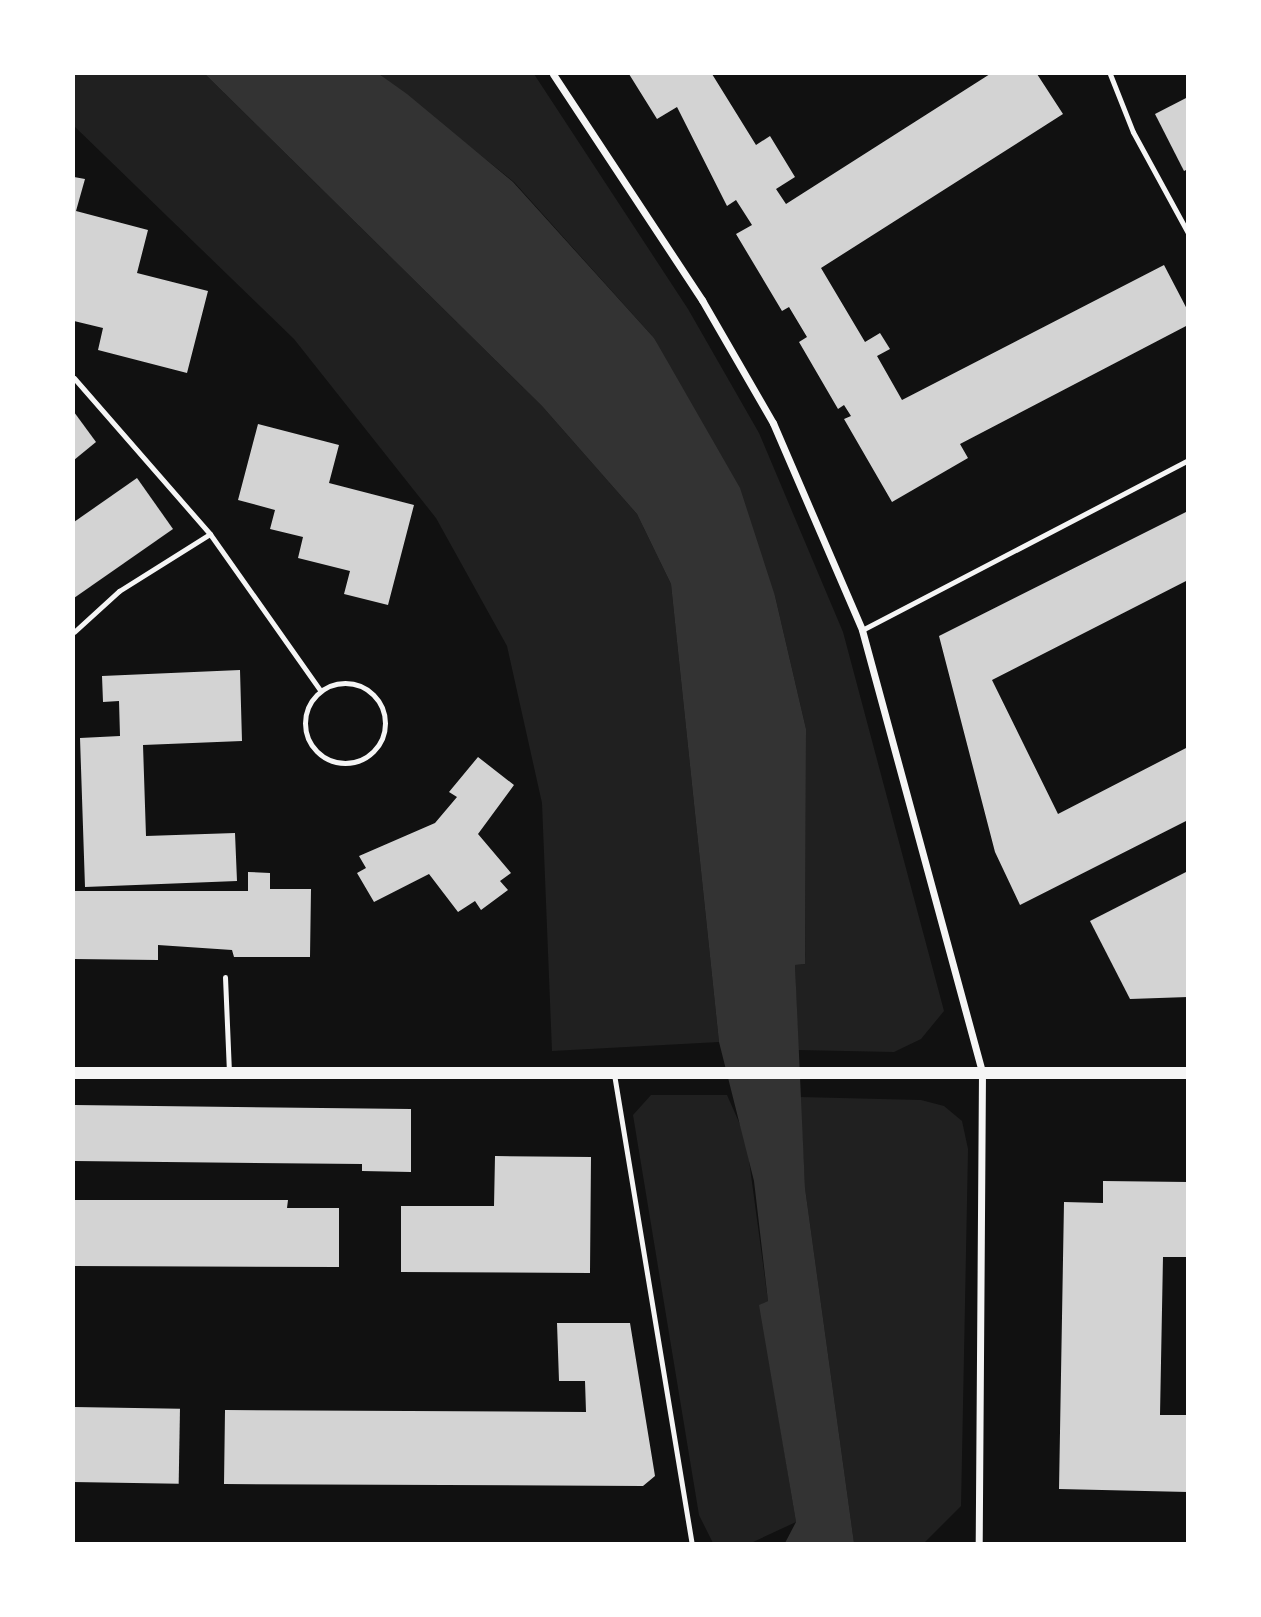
<!DOCTYPE html>
<html>
<head>
<meta charset="utf-8">
<style>
	body { margin:0 }
	#map { position:relative; width:1261px; height:1617px; overflow:hidden; background:#111; font-family:"Fira Sans",sans-serif }
	div>[style] { position:absolute }
	.green>* { inset:0; background:#202020 }
	.water>* { inset:0; background:#333 }
	.building>* { inset:0; background:#d3d3d3; transform-origin:0 0 }
	.service>* { height:5px; margin:-2.5px; padding:0 2.5px; transform-origin:2.5px; border-radius:2.5px; background:#f5f5f5 }
	.service>.ring { margin:-2.5px; padding:0; box-sizing:content-box; background:none; border:5px solid #f5f5f5; border-radius:50% }
	.minor>* { height:7px; margin:-3.5px; padding:0 3.5px; transform-origin:3.5px; border-radius:3.5px; background:#f5f5f5 }
	.tertiary>* { height:12px; margin:-6px; padding:0 6px; transform-origin:6px; border-radius:6px; background:#f5f5f5 }
	span { translate:-50% -50%; white-space:nowrap; text-align:center; line-height:1.15; -webkit-text-stroke:5px #fff; paint-order:stroke }
	.frame { position:absolute; inset:0; border:75px solid #fff; pointer-events:none }
</style>
</head>
<body>
<div id="map">
	<div class="green">
		<i style="clip-path:polygon(74px 74px,205px 74px,542px 406px,637px 514px,671px 584px,719px 1042px,552px 1051px,542px 803px,507px 646px,436px 518px,294px 339px,74px 126px)"></i>
		<i style="clip-path:polygon(379px 74px,534px 74px,688px 309px,759px 433px,843px 632px,944px 1011px,921px 1039px,894px 1052px,798px 1050px,795px 965px,805px 964px,806px 729px,775px 596px,654px 338px,514px 182px)"></i>
		<i style="clip-path:polygon(651px 1095px,727px 1095px,746px 1138px,768px 1301px,760px 1305px,796px 1522px,751px 1543px,713px 1543px,699px 1515px,633px 1115px)"></i>
		<i style="clip-path:polygon(800px 1097px,921px 1100px,944px 1106px,962px 1121px,968px 1149px,961px 1506px,924px 1543px,854px 1543px,805px 1188px)"></i>
	</div>
	<div class="water">
		<i style="clip-path:polygon(205px 74px,379px 74px,407px 94px,513px 182px,654px 338px,740px 488px,775px 596px,806px 729px,805px 964px,795px 965px,805px 1188px,854px 1543px,785px 1543px,796px 1522px,759px 1305px,768px 1301px,754px 1181px,719px 1042px,671px 584px,637px 514px,542px 406px)"></i>
	</div>
	<div class="building">
		<i style="clip-path:polygon(629px 74px,712px 74px,756px 145px,770px 136px,795px 177px,776px 189px,786px 204px,990px 74px,1037px 74px,1063px 114px,821px 268px,865px 342px,880px 333px,890px 349px,877px 356px,902px 400px,1164px 265px,1188px 311px,1188px 325px,960px 444px,968px 458px,892px 502px,844px 419px,851px 416px,844px 405px,838px 409px,799px 342px,807px 337px,789px 307px,782px 311px,736px 234px,752px 225px,736px 200px,727px 206px,677px 107px,657px 119px)"></i>
		<i style="clip-path:polygon(1188px 97px,1188px 169px,1184px 171px,1155px 114px)"></i>
		<i style="clip-path:polygon(74px 177px,85px 179px,76px 211px,148px 230px,137px 273px,208px 291px,187px 373px,98px 350px,103px 328px,74px 321px)"></i>
		<i style="clip-path:polygon(74px 412px,96px 442px,74px 460px)"></i>
		<i style="clip-path:polygon(258px 424px,339px 445px,329px 483px,414px 505px,388px 605px,344px 594px,350px 571px,298px 558px,303px 537px,270px 529px,275px 510px,238px 500px)"></i>
		<i style="clip-path:polygon(137px 478px,173px 529px,74px 598px,74px 522px)"></i>
		<i style="clip-path:polygon(1188px 511px,1188px 580px,992px 680px,1058px 814px,1188px 747px,1188px 820px,1020px 905px,995px 852px,939px 636px)"></i>
		<i style="clip-path:polygon(240px 670px,242px 741px,143px 745px,146px 836px,235px 833px,237px 881px,85px 887px,80px 738px,120px 736px,119px 701px,103px 702px,102px 676px)"></i>
		<i style="clip-path:polygon(478px 757px,514px 785px,478px 834px,511px 873px,500px 881px,508px 890px,481px 910px,475px 901px,458px 912px,429px 874px,374px 902px,357px 873px,366px 868px,359px 856px,435px 823px,457px 797px,449px 792px)"></i>
		<i style="clip-path:polygon(1188px 871px,1188px 997px,1130px 999px,1090px 921px)"></i>
		<i style="clip-path:polygon(248px 872px,270px 873px,270px 889px,311px 889px,310px 957px,234px 957px,232px 950px,158px 945px,158px 960px,74px 959px,74px 891px,248px 891px)"></i>
		<i style="clip-path:polygon(74px 1105px,411px 1109px,411px 1172px,362px 1171px,362px 1164px,74px 1161px)"></i>
		<i style="clip-path:polygon(495px 1156px,591px 1157px,590px 1273px,401px 1272px,401px 1206px,494px 1206px)"></i>
		<i style="clip-path:polygon(1103px 1181px,1188px 1182px,1188px 1257px,1163px 1257px,1160px 1415px,1188px 1415px,1188px 1492px,1059px 1489px,1064px 1202px,1103px 1203px)"></i>
		<i style="clip-path:polygon(74px 1200px,288px 1200px,287px 1208px,339px 1208px,339px 1267px,74px 1266px)"></i>
		<i style="clip-path:polygon(557px 1323px,630px 1323px,655px 1476px,643px 1486px,224px 1484px,225px 1410px,586px 1412px,585px 1381px,559px 1381px)"></i>
		<i style="left:74px;top:1407px;width:106px;height:75px;rotate:1deg"></i>
	</div>
	<div class="service">
		<i style="left:1110px;top:74px;width:62px;rotate:68.4deg"></i>
		<i style="left:1133px;top:132px;width:115px;rotate:61.4deg"></i>
		<i style="left:74px;top:378px;width:207px;rotate:48.9deg"></i>
		<i style="left:210px;top:534px;width:191px;rotate:54.8deg"></i>
		<i style="left:862px;top:630px;width:368px;rotate:-27.5deg"></i>
		<i style="left:74px;top:632px;width:61px;rotate:-42.3deg"></i>
		<i style="left:119px;top:591px;width:107px;rotate:-32.1deg"></i>
		<i class="ring" style="left:305px;top:683px;width:75px;height:75px"></i>
		<i style="left:225px;top:977px;width:95px;rotate:87.6deg"></i>
		<i style="left:614px;top:1074px;width:476px;rotate:80.6deg"></i>
	</div>
	<div class="minor">
		<i style="left:553px;top:74px;width:271px;rotate:56.6deg"></i>
		<i style="left:702px;top:300px;width:142px;rotate:60deg"></i>
		<i style="left:773px;top:423px;width:225px;rotate:66.7deg"></i>
		<i style="left:862px;top:630px;width:458px;rotate:74.8deg"></i>
		<i style="left:982px;top:1072px;width:472px;rotate:90.4deg"></i>
	</div>
	<div class="tertiary">
		<i style="left:74px;top:1073px;width:1114px"></i>
	</div>
	<div class="frame"></div>
</div>
</body>
</html>
